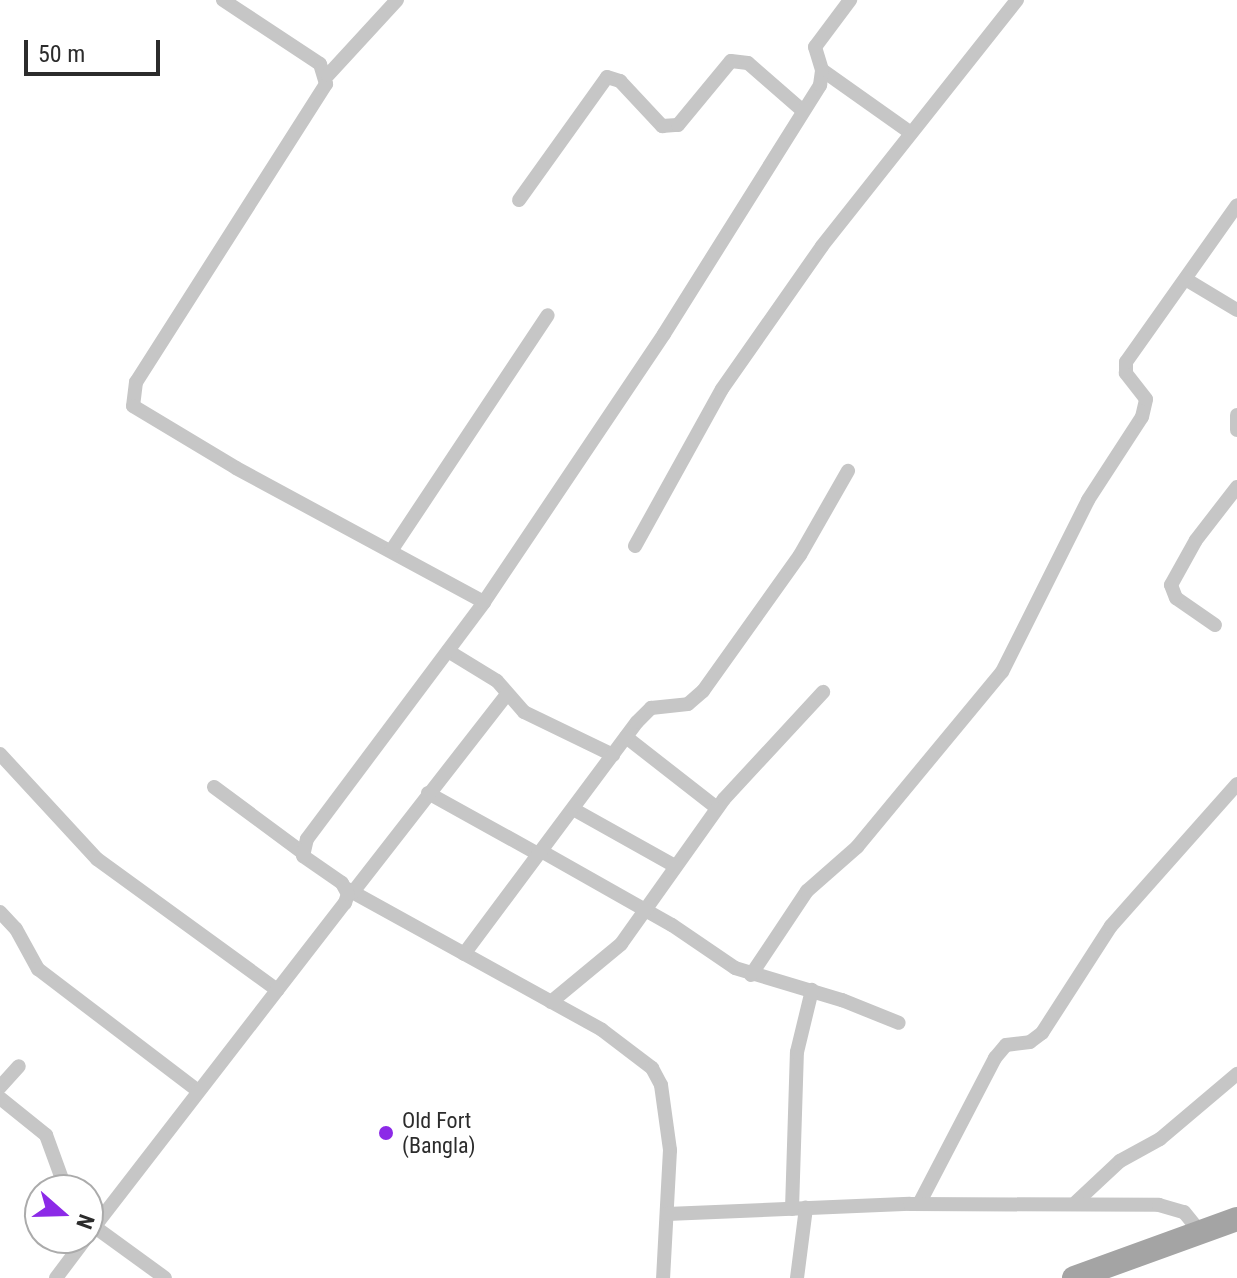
<!DOCTYPE html>
<html>
<head>
<meta charset="utf-8">
<style>
	body { margin:0 }
	#map { position:relative; width:1237px; height:1278px; overflow:hidden; background:#fff; font-family:"Roboto Condensed",sans-serif }
	div>[style] { position:absolute }
	.street>* { height:14px; margin:-7px; padding:0 7px; transform-origin:7px; border-radius:7px; background:#c6c6c6 }
	.primary>* { height:24px; margin:-12px; padding:0 12px; transform-origin:12px; border-radius:12px; background:#a4a4a4 }
	.dots>* { width:22px; height:22px; translate:-50% -50%; box-sizing:border-box; border:4px solid #fff; border-radius:50% }
	span { translate:-50% -50%; white-space:nowrap; text-align:center; line-height:1.15; -webkit-text-stroke:8px #fff; paint-order:stroke }
	.poi-label { font-size:22px; color:#2c2c2c }
	.left { translate:0 -50%; text-align:left }
	.north { position:absolute; left:24px; top:1174px; width:80px; height:80px; box-sizing:border-box; background:#fff; border:2px solid #ababab; border-radius:50%; rotate:110deg; font-size:22px; font-weight:700; line-height:32px; text-align:center; color:#2c2c2c }
	.north::after { content:''; display:block; margin:auto; width:28px; height:36px; background:#8c2ae7; clip-path:polygon(50% 0,100% 100%,50% 72%,0 100%) }
	.scale { position:absolute; left:24px; top:40px; width:136px; height:36px; box-sizing:border-box; border:4px solid #2c2c2c; border-top:0; padding-left:10px; font-size:24px; line-height:28px; white-space:nowrap; color:#2c2c2c; -webkit-text-stroke:6px #fff; paint-order:stroke }
</style>
</head>
<body>
<div id="map">
	<div class="street">
		<i style="left:223px;top:0;width:116px;rotate:33.4deg"></i>
		<i style="left:320px;top:64px;width:21px;rotate:73deg"></i>
		<i style="left:326px;top:84px;width:353px;rotate:122.5deg"></i>
		<i style="left:136px;top:382px;width:24px;rotate:97deg"></i>
		<i style="left:133px;top:406px;width:120px;rotate:31deg"></i>
		<i style="left:236px;top:468px;width:282px;rotate:28.4deg"></i>
		<i style="left:822px;top:70px;width:109px;rotate:35.3deg"></i>
		<i style="left:328px;top:75px;width:102px;rotate:-47.4deg"></i>
		<i style="left:519px;top:200px;width:151px;rotate:-54.4deg"></i>
		<i style="left:607px;top:77px;width:14px;rotate:17deg"></i>
		<i style="left:620px;top:81px;width:62px;rotate:47deg"></i>
		<i style="left:662px;top:126px;width:16px;rotate:-4deg"></i>
		<i style="left:678px;top:125px;width:83px;rotate:-50.4deg"></i>
		<i style="left:731px;top:61px;width:17px;rotate:7deg"></i>
		<i style="left:748px;top:63px;width:73px;rotate:41.1deg"></i>
		<i style="left:1187px;top:280px;width:58px;rotate:31deg"></i>
		<i style="left:1237px;top:415px;width:15px;rotate:90deg"></i>
		<i style="left:635px;top:546px;width:179px;rotate:-61deg"></i>
		<i style="left:722px;top:389px;width:174px;rotate:-55deg"></i>
		<i style="left:822px;top:246px;width:314px;rotate:-51.6deg"></i>
		<i style="left:391px;top:551px;width:283px;rotate:-56.4deg"></i>
		<i style="left:1215px;top:625px;width:47px;rotate:-145.3deg"></i>
		<i style="left:1176px;top:598px;width:14px;rotate:-111deg"></i>
		<i style="left:1171px;top:585px;width:51px;rotate:-60.9deg"></i>
		<i style="left:1196px;top:540px;width:67px;rotate:-52.3deg"></i>
		<i style="left:448px;top:651px;width:57px;rotate:31.5deg"></i>
		<i style="left:497px;top:681px;width:41px;rotate:48.9deg"></i>
		<i style="left:524px;top:712px;width:99px;rotate:25.8deg"></i>
		<i style="left:626px;top:737px;width:115px;rotate:38deg"></i>
		<i style="left:0;top:754px;width:143px;rotate:47.3deg"></i>
		<i style="left:97px;top:859px;width:223px;rotate:36deg"></i>
		<i style="left:214px;top:787px;width:109px;rotate:36.5deg"></i>
		<i style="left:428px;top:793px;width:126px;rotate:29deg"></i>
		<i style="left:573px;top:809px;width:117px;rotate:29.2deg"></i>
		<i style="left:541px;top:851px;width:150px;rotate:29.5deg"></i>
		<i style="left:672px;top:925px;width:76px;rotate:34.3deg"></i>
		<i style="left:735px;top:968px;width:112px;rotate:16.7deg"></i>
		<i style="left:842px;top:1000px;width:61px;rotate:22deg"></i>
		<i style="left:347px;top:889px;width:291px;rotate:28.9deg"></i>
		<i style="left:602px;top:1030px;width:63px;rotate:37.2deg"></i>
		<i style="left:652px;top:1068px;width:19px;rotate:62deg"></i>
		<i style="left:661px;top:1085px;width:66px;rotate:82.1deg"></i>
		<i style="left:670px;top:1150px;width:128px;rotate:93.1deg"></i>
		<i style="left:353px;top:892px;width:251px;rotate:-52.1deg"></i>
		<i style="left:0;top:912px;width:23px;rotate:47deg"></i>
		<i style="left:16px;top:929px;width:46px;rotate:61.2deg"></i>
		<i style="left:38px;top:969px;width:201px;rotate:37.3deg"></i>
		<i style="left:464px;top:954px;width:289px;rotate:-53.3deg"></i>
		<i style="left:637px;top:722px;width:20px;rotate:-45deg"></i>
		<i style="left:651px;top:708px;width:37px;rotate:-6deg"></i>
		<i style="left:688px;top:704px;width:20px;rotate:-41deg"></i>
		<i style="left:703px;top:691px;width:167px;rotate:-54.5deg"></i>
		<i style="left:800px;top:555px;width:97px;rotate:-60.3deg"></i>
		<i style="left:751px;top:975px;width:101px;rotate:-56.3deg"></i>
		<i style="left:807px;top:891px;width:67px;rotate:-41.3deg"></i>
		<i style="left:857px;top:847px;width:227px;rotate:-50.4deg"></i>
		<i style="left:1002px;top:672px;width:192px;rotate:-63.4deg"></i>
		<i style="left:1088px;top:500px;width:99px;rotate:-57deg"></i>
		<i style="left:1142px;top:417px;width:18px;rotate:-77deg"></i>
		<i style="left:1146px;top:399px;width:33px;rotate:-128deg"></i>
		<i style="left:1126px;top:373px;width:11px;rotate:-90deg"></i>
		<i style="left:1126px;top:362px;width:192px;rotate:-54.7deg"></i>
		<i style="left:551px;top:1002px;width:91px;rotate:-39.6deg"></i>
		<i style="left:621px;top:944px;width:178px;rotate:-54.6deg"></i>
		<i style="left:724px;top:799px;width:146px;rotate:-47.2deg"></i>
		<i style="left:0;top:1087px;width:28px;rotate:-48deg"></i>
		<i style="left:0;top:1098px;width:59px;rotate:38.8deg"></i>
		<i style="left:46px;top:1135px;width:59px;rotate:70deg"></i>
		<i style="left:1075px;top:1203px;width:62px;rotate:-43deg"></i>
		<i style="left:1120px;top:1161px;width:46px;rotate:-28.8deg"></i>
		<i style="left:1160px;top:1139px;width:101px;rotate:-40.2deg"></i>
		<i style="left:919px;top:1204px;width:165px;rotate:-62.5deg"></i>
		<i style="left:995px;top:1058px;width:17px;rotate:-50deg"></i>
		<i style="left:1006px;top:1045px;width:24px;rotate:-7deg"></i>
		<i style="left:1030px;top:1042px;width:15px;rotate:-37deg"></i>
		<i style="left:1042px;top:1033px;width:127px;rotate:-57.2deg"></i>
		<i style="left:1111px;top:926px;width:190px;rotate:-48.4deg"></i>
		<i style="left:792px;top:1209px;width:157px;rotate:-88.2deg"></i>
		<i style="left:797px;top:1052px;width:64px;rotate:-76.4deg"></i>
		<i style="left:667px;top:1214px;width:243px;rotate:-2.4deg"></i>
		<i style="left:910px;top:1204px;width:249px;rotate:0.2deg"></i>
		<i style="left:1159px;top:1205px;width:26px;rotate:16deg"></i>
		<i style="left:1184px;top:1212px;width:27px;rotate:51deg"></i>
		<i style="left:88px;top:1222px;width:95px;rotate:36deg"></i>
		<i style="left:88px;top:1235px;width:420px;rotate:-52.3deg"></i>
		<i style="left:345px;top:903px;width:9px;rotate:-72deg"></i>
		<i style="left:348px;top:894px;width:13px;rotate:-119deg"></i>
		<i style="left:342px;top:883px;width:47px;rotate:-145.3deg"></i>
		<i style="left:303px;top:856px;width:17px;rotate:-77deg"></i>
		<i style="left:307px;top:839px;width:296px;rotate:-53.2deg"></i>
		<i style="left:484px;top:602px;width:323px;rotate:-56.1deg"></i>
		<i style="left:664px;top:334px;width:294px;rotate:-57.9deg"></i>
		<i style="left:820px;top:85px;width:15px;rotate:-82deg"></i>
		<i style="left:822px;top:70px;width:24px;rotate:-107deg"></i>
		<i style="left:815px;top:47px;width:59px;rotate:-53.3deg"></i>
		<i style="left:56px;top:1278px;width:50px;rotate:-53.1deg"></i>
		<i style="left:797px;top:1278px;width:71px;rotate:-82.7deg"></i>
	</div>
	<div class="primary">
		<i style="left:1074px;top:1278px;width:173px;rotate:-19.9deg"></i>
	</div>
	<div class="dots">
		<i style="left:386px;top:1133px;background:#8c2ae7"></i>
	</div>
	<div class="poi-label">
		<span class="left" style="left:402px;top:1133px">Old Fort<br>(Bangla)</span>
	</div>
	<div class="north">N</div>
	<div class="scale">50 m</div>
</div>
</body>
</html>
